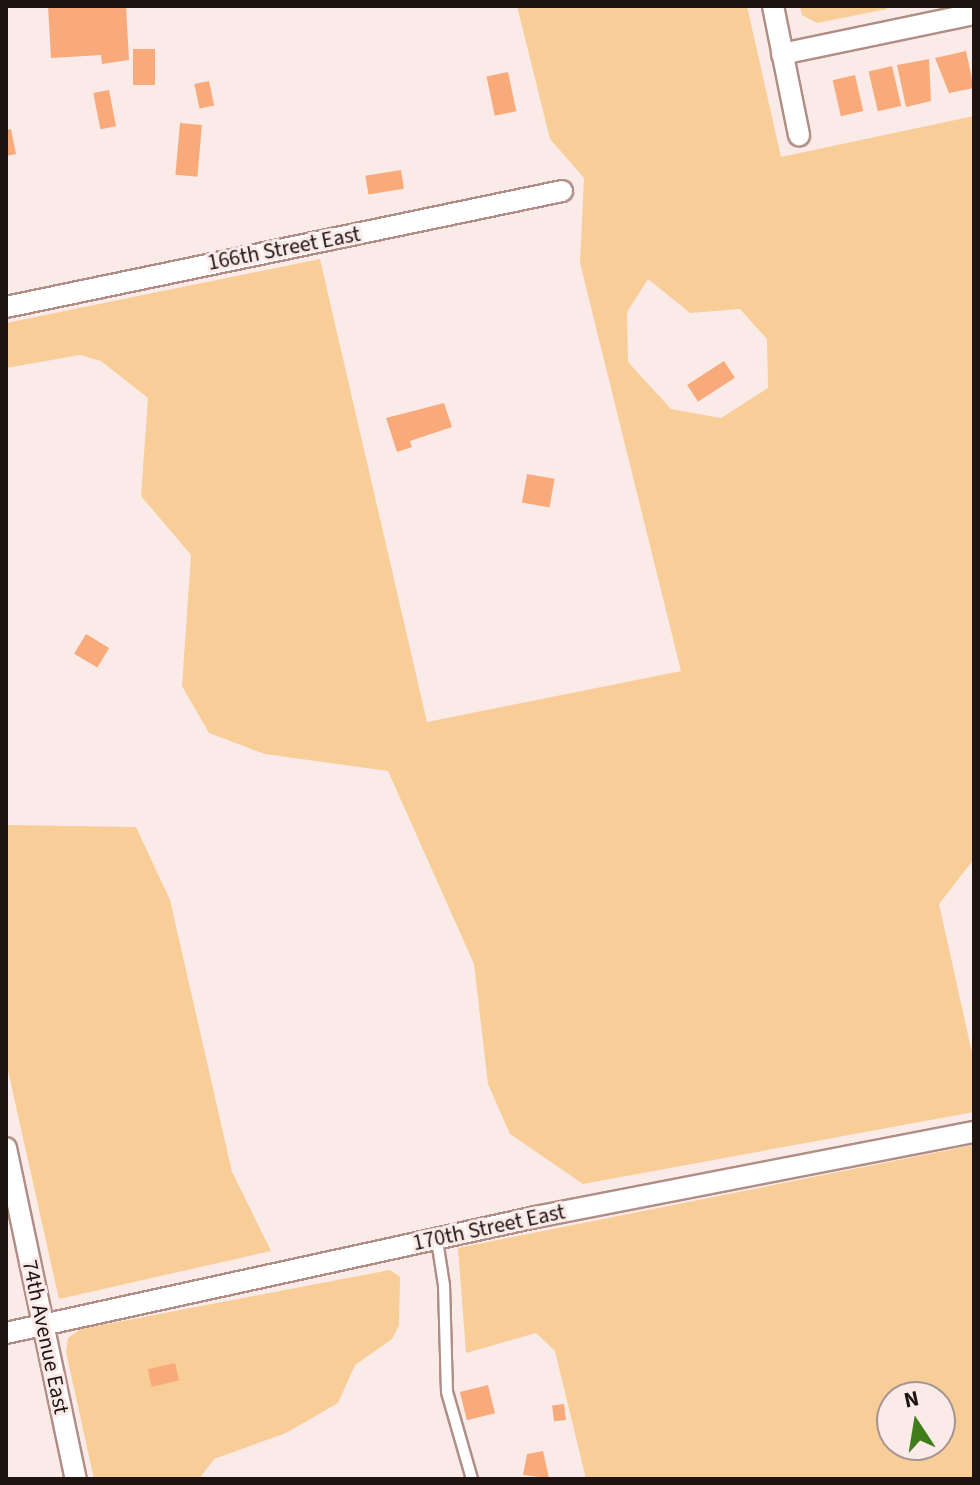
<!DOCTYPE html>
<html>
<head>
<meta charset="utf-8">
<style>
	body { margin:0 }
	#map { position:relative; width:980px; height:1485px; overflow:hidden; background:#fbebe8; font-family:"Source Sans 3",sans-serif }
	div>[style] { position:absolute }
	.green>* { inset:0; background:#f8cd97 }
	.building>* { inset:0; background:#f8aa7a; transform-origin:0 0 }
	.roads { filter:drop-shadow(2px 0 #b08e87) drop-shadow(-2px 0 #b08e87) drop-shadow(0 2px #b08e87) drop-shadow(0 -2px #b08e87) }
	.lane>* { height:10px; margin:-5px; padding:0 5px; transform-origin:5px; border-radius:5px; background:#fff }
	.street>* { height:20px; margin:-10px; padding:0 10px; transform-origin:10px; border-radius:10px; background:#fff }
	span { translate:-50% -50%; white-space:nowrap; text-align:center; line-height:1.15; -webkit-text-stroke:6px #fbebe8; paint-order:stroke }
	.street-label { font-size:22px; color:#201411 }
	.frame { position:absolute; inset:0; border:8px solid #201411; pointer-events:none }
	.north { position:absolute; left:876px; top:1381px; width:80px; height:80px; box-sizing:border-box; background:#fbebe8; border:2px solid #a39592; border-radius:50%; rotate:348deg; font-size:22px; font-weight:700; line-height:32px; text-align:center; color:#201411 }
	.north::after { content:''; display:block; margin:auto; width:28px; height:36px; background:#3f7d1a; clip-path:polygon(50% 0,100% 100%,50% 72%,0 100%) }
</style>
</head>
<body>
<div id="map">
	<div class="green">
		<i style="clip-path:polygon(evenodd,517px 6px,747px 6px,781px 157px,974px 116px,974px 859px,939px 904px,974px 1062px,974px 1112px,583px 1184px,510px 1134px,488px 1084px,474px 964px,388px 771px,265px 754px,209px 733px,182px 686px,191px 555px,141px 496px,148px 398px,101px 361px,80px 355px,6px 368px,6px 323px,320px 259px,427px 722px,681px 671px,580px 263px,584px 178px,550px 139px,517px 6px,648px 279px,690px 313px,740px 309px,767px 339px,768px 388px,721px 418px,671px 409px,628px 362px,627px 312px,648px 279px)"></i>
		<i style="clip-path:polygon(800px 6px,887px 6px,887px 9px,817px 23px,802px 15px)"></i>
		<i style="clip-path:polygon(6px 825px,136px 827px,170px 900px,232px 1172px,271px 1251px,59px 1299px,6px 1062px)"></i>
		<i style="clip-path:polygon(evenodd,974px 1145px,974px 1479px,586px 1479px,555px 1351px,536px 1333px,466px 1353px,458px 1248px,974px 1145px,940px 1397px,940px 1445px,892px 1445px,892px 1397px,940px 1397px)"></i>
		<i style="clip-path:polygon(390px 1270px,400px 1277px,399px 1325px,392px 1339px,355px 1365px,338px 1403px,286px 1433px,214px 1459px,199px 1479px,94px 1479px,66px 1352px,68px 1338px,81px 1329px)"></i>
	</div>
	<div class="building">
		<i style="clip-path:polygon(48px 6px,126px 6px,129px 60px,102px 64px,101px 55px,51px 58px)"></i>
		<i style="left:133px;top:49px;width:22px;height:36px"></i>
		<i style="clip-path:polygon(966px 51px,974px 88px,949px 93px,935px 58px)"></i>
		<i style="clip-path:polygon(929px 59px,931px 101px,906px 107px,897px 65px)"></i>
		<i style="left:892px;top:66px;width:41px;height:24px;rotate:77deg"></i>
		<i style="left:508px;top:72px;width:40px;height:22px;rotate:78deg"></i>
		<i style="left:855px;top:75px;width:37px;height:23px;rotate:77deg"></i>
		<i style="left:209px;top:81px;width:25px;height:15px;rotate:78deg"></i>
		<i style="left:109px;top:90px;width:37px;height:16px;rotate:79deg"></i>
		<i style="left:180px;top:123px;width:22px;height:52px;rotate:5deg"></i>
		<i style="clip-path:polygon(11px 129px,16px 154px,6px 156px,6px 130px)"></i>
		<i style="left:401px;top:170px;width:19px;height:36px;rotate:81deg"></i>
		<i style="left:724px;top:361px;width:20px;height:44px;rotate:57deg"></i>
		<i style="clip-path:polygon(444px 403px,452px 427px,410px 441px,412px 447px,397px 452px,386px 418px)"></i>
		<i style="left:527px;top:474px;width:28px;height:29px;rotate:10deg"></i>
		<i style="left:86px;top:634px;width:27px;height:23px;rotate:31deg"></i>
		<i style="left:175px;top:1363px;width:18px;height:28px;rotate:77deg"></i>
		<i style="left:488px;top:1385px;width:29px;height:29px;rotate:76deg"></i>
		<i style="left:564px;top:1404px;width:16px;height:12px;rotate:83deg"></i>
		<i style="clip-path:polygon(543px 1451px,549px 1478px,523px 1475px,527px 1454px)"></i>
	</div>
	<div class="roads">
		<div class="lane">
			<i style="left:437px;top:1240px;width:46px;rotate:81.2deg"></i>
			<i style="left:444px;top:1285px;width:107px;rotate:88.4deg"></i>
			<i style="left:447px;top:1392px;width:91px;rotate:74deg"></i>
		</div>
		<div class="street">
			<i style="left:773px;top:6px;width:132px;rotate:78.6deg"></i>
			<i style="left:782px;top:54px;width:196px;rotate:-11.8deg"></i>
			<i style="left:6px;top:307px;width:568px;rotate:-11.78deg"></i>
			<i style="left:6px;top:1148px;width:338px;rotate:78.1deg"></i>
			<i style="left:6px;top:1333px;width:543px;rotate:-12.35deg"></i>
			<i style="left:536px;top:1217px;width:446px;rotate:-11deg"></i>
		</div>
	</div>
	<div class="street-label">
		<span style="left:284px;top:249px;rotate:-11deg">166th Street East</span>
		<span style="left:489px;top:1228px;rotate:-12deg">170th Street East</span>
		<span style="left:45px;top:1337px;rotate:78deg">74th Avenue East</span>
	</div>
	<div class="frame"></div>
	<div class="north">N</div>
</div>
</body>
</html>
